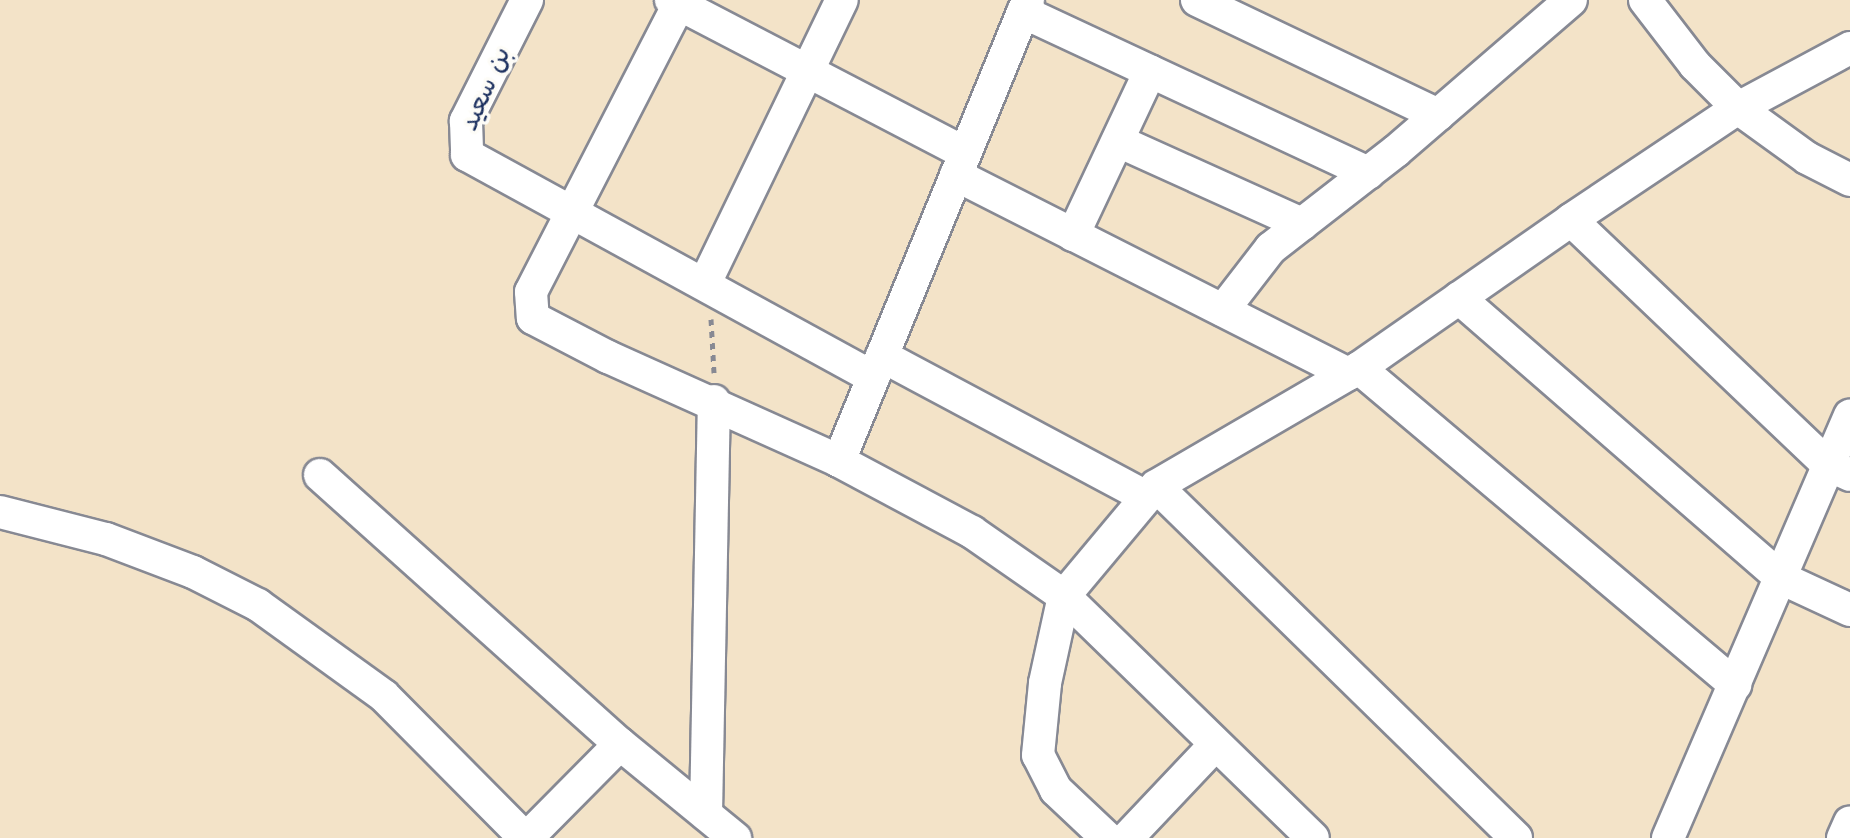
<!DOCTYPE html>
<html>
<head>
<meta charset="utf-8">
<style>
	body { margin:0 }
	#map { position:relative; width:1850px; height:838px; overflow:hidden; background:#f3e3c8; font-family:"Comic Neue","Playpen Sans Arabic",sans-serif }
	div>[style] { position:absolute }
	.path>* { height:5px; margin-top:-2.5px; transform-origin:0; background:repeating-linear-gradient(90deg,#878993 0 6px,transparent 0 12px) }
	.roads { filter:drop-shadow(2px 0 #878993) drop-shadow(-2px 0 #878993) drop-shadow(0 2px #878993) drop-shadow(0 -2px #878993) }
	.minor>* { height:32px; margin:-16px; padding:0 16px; transform-origin:16px; border-radius:16px; background:#fff }
	span { translate:-50% -50%; white-space:nowrap; text-align:center; line-height:1.15; -webkit-text-stroke:7px #fdfcf7; paint-order:stroke }
	.street-label { font-size:26px; color:#1b2f5e }
</style>
</head>
<body>
<div id="map">
	<div class="path">
		<i style="left:711px;top:319px;width:54px;rotate:86.8deg"></i>
	</div>
	<div class="roads">
		<div class="minor">
			<i style="left:527px;top:0;width:136px;rotate:116.8deg"></i>
			<i style="left:466px;top:121px;width:34px;rotate:88deg"></i>
			<i style="left:467px;top:155px;width:463px;rotate:28.7deg"></i>
			<i style="left:671px;top:0;width:331px;rotate:27.5deg"></i>
			<i style="left:681px;top:0;width:328px;rotate:117.2deg"></i>
			<i style="left:531px;top:292px;width:26px;rotate:86deg"></i>
			<i style="left:533px;top:318px;width:85px;rotate:27.5deg"></i>
			<i style="left:608px;top:357px;width:253px;rotate:24.2deg"></i>
			<i style="left:839px;top:461px;width:151px;rotate:28.1deg"></i>
			<i style="left:972px;top:532px;width:112px;rotate:34.8deg"></i>
			<i style="left:1064px;top:596px;width:347px;rotate:44.2deg"></i>
			<i style="left:1197px;top:0;width:267px;rotate:25.5deg"></i>
			<i style="left:1645px;top:0;width:82px;rotate:52.4deg"></i>
			<i style="left:1695px;top:65px;width:61px;rotate:45deg"></i>
			<i style="left:1738px;top:108px;width:85px;rotate:35.9deg"></i>
			<i style="left:1807px;top:158px;width:48px;rotate:27.1deg"></i>
			<i style="left:1023px;top:12px;width:381px;rotate:25deg"></i>
			<i style="left:1850px;top:48px;width:127px;rotate:151.8deg"></i>
			<i style="left:1738px;top:108px;width:201px;rotate:146.2deg"></i>
			<i style="left:1571px;top:220px;width:355px;rotate:43.6deg"></i>
			<i style="left:1828px;top:465px;width:24px;rotate:24deg"></i>
			<i style="left:1118px;top:141px;width:202px;rotate:24.3deg"></i>
			<i style="left:956px;top:175px;width:440px;rotate:26.9deg"></i>
			<i style="left:1073px;top:235px;width:181px;rotate:-64.8deg"></i>
			<i style="left:705px;top:283px;width:314px;rotate:-64.2deg"></i>
			<i style="left:1459px;top:298px;width:427px;rotate:41deg"></i>
			<i style="left:1781px;top:578px;width:76px;rotate:24.9deg"></i>
			<i style="left:1223px;top:310px;width:78px;rotate:-52.3deg"></i>
			<i style="left:1271px;top:248px;width:158px;rotate:-37.8deg"></i>
			<i style="left:1396px;top:151px;width:231px;rotate:-40.8deg"></i>
			<i style="left:882px;top:356px;width:297px;rotate:28.1deg"></i>
			<i style="left:1359px;top:368px;width:492px;rotate:40.1deg"></i>
			<i style="left:839px;top:461px;width:498px;rotate:-67.7deg"></i>
			<i style="left:320px;top:475px;width:403px;rotate:41.9deg"></i>
			<i style="left:620px;top:744px;width:149px;rotate:39.3deg"></i>
			<i style="left:0;top:512px;width:109px;rotate:14.3deg"></i>
			<i style="left:106px;top:539px;width:93px;rotate:20.8deg"></i>
			<i style="left:193px;top:572px;width:73px;rotate:26.9deg"></i>
			<i style="left:258px;top:605px;width:155px;rotate:35.8deg"></i>
			<i style="left:384px;top:696px;width:200px;rotate:45.2deg"></i>
			<i style="left:706px;top:814px;width:413px;rotate:-88.9deg"></i>
			<i style="left:527px;top:838px;width:132px;rotate:-45.3deg"></i>
			<i style="left:1107px;top:838px;width:70px;rotate:-136.7deg"></i>
			<i style="left:1056px;top:790px;width:39px;rotate:-117deg"></i>
			<i style="left:1038px;top:755px;width:72px;rotate:-84.4deg"></i>
			<i style="left:1045px;top:683px;width:89px;rotate:-77.7deg"></i>
			<i style="left:1064px;top:596px;width:143px;rotate:-50.1deg"></i>
			<i style="left:1127px;top:838px;width:128px;rotate:-46.6deg"></i>
			<i style="left:1516px;top:838px;width:503px;rotate:-135.64deg"></i>
			<i style="left:1156px;top:486px;width:235px;rotate:-30.2deg"></i>
			<i style="left:1359px;top:368px;width:259px;rotate:-34.9deg"></i>
			<i style="left:1668px;top:838px;width:460px;rotate:-66.7deg"></i>
			<i style="left:1843px;top:838px;width:17px;rotate:-66deg"></i>
		</div>
	</div>
	<div class="street-label">
		<span style="left:486px;top:89px;rotate:-66deg">بن سعيد</span>
	</div>
</div>
</body>
</html>
